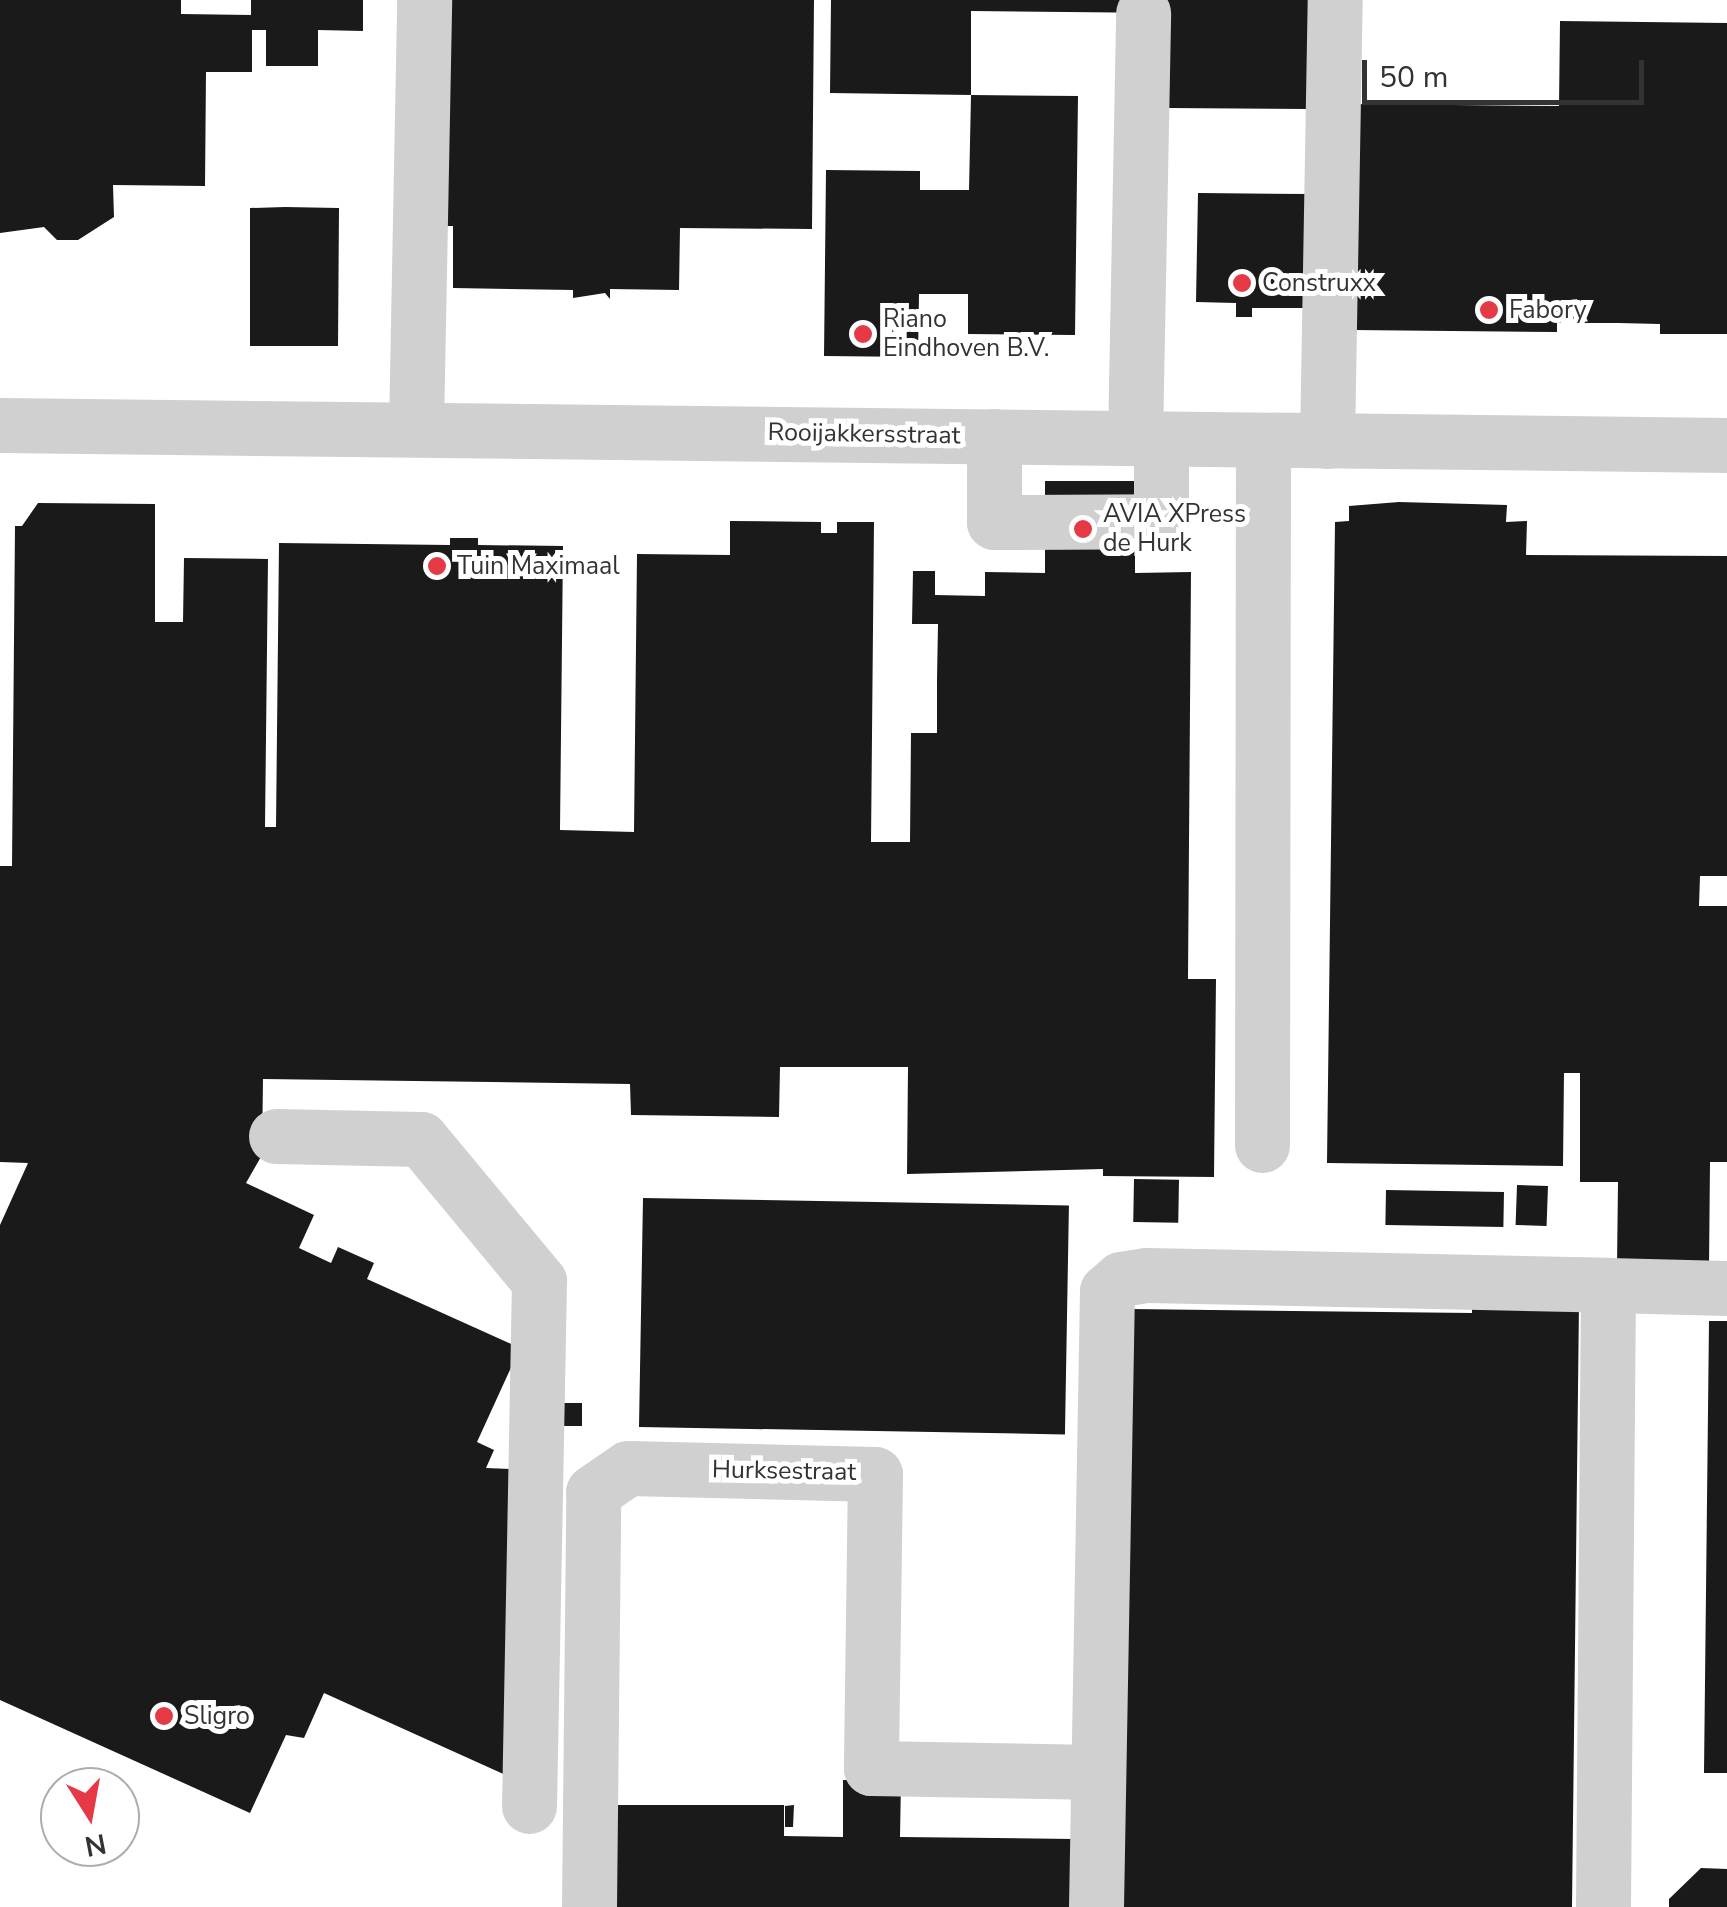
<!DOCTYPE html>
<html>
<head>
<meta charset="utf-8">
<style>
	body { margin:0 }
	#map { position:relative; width:1727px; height:1907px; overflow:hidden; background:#fff; font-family:"Nunito Sans",sans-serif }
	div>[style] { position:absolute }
	.building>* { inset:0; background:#1a1a1a; transform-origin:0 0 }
	.minor>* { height:55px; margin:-27.5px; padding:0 27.5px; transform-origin:27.5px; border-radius:27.5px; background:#d0d0d0 }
	.dots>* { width:28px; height:28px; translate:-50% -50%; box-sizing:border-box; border:5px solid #fff; border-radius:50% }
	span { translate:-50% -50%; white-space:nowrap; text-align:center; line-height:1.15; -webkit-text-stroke:10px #fff; paint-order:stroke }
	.poi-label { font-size:25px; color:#333 }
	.left { translate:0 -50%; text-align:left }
	.street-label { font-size:25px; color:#333 }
	.north { position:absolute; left:40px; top:1767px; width:100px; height:100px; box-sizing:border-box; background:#fff; border:2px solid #adadad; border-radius:50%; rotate:169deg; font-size:28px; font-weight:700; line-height:40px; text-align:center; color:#333 }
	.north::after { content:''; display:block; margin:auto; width:35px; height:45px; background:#e63946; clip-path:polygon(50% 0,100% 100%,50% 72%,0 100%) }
	.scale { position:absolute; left:1362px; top:60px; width:282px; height:45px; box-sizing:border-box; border:5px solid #333; border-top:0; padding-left:12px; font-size:30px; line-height:35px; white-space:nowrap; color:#333; -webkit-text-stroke:8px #fff; paint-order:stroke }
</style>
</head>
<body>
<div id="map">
	<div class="building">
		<i style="clip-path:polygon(0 0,181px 0,181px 14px,251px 15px,251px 0,363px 0,363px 31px,318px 30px,318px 66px,266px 66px,266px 30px,252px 30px,252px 72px,206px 72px,205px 186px,113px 185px,114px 217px,78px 240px,57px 240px,44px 227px,0 233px)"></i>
		<i style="clip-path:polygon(444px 0,814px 0,812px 229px,680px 228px,679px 290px,610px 289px,610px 299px,605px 293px,573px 298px,573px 290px,453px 288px,453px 226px,442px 226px)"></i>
		<i style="clip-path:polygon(831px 0,1311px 0,1309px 109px,1169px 108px,1167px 13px,971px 11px,971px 95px,830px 93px)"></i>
		<i style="clip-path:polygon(1560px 21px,1727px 23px,1727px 334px,1660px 334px,1660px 324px,1618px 323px,1557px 323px,1557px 332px,1352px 330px,1354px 104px,1559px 106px)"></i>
		<i style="clip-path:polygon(971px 95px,1078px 96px,1075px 335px,968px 334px,968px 294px,919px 294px,918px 357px,824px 356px,826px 170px,920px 171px,920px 190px,969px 190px)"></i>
		<i style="clip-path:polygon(1198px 193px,1308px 194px,1307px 308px,1252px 308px,1252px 317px,1236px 317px,1236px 303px,1196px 302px)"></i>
		<i style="clip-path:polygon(285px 207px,339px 208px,338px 346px,250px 346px,250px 208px)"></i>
		<i style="clip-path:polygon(1045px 481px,1135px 481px,1135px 573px,1191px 572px,1188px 979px,1216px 979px,1214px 1177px,1103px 1176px,1103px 1169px,907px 1174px,908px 1067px,780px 1067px,779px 1117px,631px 1115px,630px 1084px,263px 1079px,262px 1155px,246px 1183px,314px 1215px,299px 1248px,331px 1263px,338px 1247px,374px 1263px,367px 1279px,520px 1348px,477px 1442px,494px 1450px,486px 1468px,513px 1469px,510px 1777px,324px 1693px,304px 1738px,286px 1735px,250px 1813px,0 1700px,0 1225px,28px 1163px,0 1162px,0 866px,12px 866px,15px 526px,22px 526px,38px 503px,155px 504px,155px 622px,183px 622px,184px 558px,268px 559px,265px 827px,276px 827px,279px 543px,450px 545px,450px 538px,478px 538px,478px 545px,563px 546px,560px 830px,634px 832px,637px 554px,730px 555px,730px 521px,821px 522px,821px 533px,837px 533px,837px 522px,874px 522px,871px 842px,910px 842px,911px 733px,937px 733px,937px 679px,938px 624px,912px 624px,913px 571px,935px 571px,935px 595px,985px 596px,985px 572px,1045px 573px)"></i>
		<i style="clip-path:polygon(1399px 502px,1507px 505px,1506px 522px,1527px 521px,1526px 555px,1727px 556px,1727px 876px,1700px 876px,1699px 906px,1727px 906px,1727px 1162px,1710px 1162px,1709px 1267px,1617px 1266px,1618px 1182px,1580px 1182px,1580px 1073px,1564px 1073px,1563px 1166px,1327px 1163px,1335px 522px,1349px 521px,1349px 506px)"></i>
		<i style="left:1134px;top:1179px;width:45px;height:43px;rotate:1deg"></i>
		<i style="left:1517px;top:1185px;width:31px;height:40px;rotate:2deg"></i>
		<i style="left:1386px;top:1190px;width:118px;height:35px;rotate:1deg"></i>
		<i style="left:643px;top:1198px;width:426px;height:229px;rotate:1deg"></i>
		<i style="clip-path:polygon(1472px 1300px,1579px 1303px,1572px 1907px,1123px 1907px,1130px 1309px,1472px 1313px)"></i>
		<i style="clip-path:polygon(1709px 1321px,1727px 1321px,1727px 1773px,1704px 1773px)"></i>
		<i style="left:564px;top:1403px;width:18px;height:23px"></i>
		<i style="clip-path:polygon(843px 1780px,901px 1781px,900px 1837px,1073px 1839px,1073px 1907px,610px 1907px,611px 1805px,784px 1805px,784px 1836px,843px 1837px)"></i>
		<i style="clip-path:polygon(794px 1805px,793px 1827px,785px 1827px,785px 1806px)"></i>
		<i style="clip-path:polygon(1701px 1868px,1727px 1869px,1727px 1907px,1669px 1907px,1669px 1899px)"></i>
	</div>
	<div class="minor">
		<i style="left:0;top:425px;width:1727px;rotate:0.66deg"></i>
		<i style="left:416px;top:428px;width:428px;rotate:-88.9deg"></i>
		<i style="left:994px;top:436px;width:86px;rotate:90deg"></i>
		<i style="left:994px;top:522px;width:167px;rotate:-0.3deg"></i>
		<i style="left:1161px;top:521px;width:82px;rotate:-90deg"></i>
		<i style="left:1135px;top:438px;width:425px;rotate:-88.9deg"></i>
		<i style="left:1327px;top:441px;width:441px;rotate:-89deg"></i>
		<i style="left:276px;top:1136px;width:145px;rotate:1.2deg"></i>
		<i style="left:421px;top:1139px;width:185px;rotate:50.3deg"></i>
		<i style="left:539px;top:1281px;width:525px;rotate:91.09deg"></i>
		<i style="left:1262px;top:1145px;width:705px;rotate:-89.92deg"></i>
		<i style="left:589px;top:1907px;width:415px;rotate:-89.4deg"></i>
		<i style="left:593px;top:1492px;width:42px;rotate:-34.4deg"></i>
		<i style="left:628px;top:1468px;width:247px;rotate:1.4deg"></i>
		<i style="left:875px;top:1474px;width:294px;rotate:90.8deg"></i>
		<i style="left:871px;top:1768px;width:227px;rotate:1deg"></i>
		<i style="left:1096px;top:1907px;width:616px;rotate:-88.98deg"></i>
		<i style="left:1107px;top:1291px;width:18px;rotate:-41deg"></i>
		<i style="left:1121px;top:1279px;width:26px;rotate:-9deg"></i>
		<i style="left:1147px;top:1275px;width:461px;rotate:1.2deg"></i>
		<i style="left:1603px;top:1907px;width:622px;rotate:-89.54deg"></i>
		<i style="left:1608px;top:1285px;width:119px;rotate:1.4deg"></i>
	</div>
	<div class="dots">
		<i style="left:1242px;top:283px;background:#e63946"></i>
		<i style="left:1489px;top:310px;background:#e63946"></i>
		<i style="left:863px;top:334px;background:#e63946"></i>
		<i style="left:1083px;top:529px;background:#e63946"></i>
		<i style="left:437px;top:566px;background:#e63946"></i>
		<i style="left:164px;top:1716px;background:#e63946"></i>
	</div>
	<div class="poi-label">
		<span class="left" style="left:1262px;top:283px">Construxx</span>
		<span class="left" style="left:1509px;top:310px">Fabory</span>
		<span class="left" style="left:883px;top:334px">Riano<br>Eindhoven B.V.</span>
		<span class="left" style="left:1103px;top:529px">AVIA XPress<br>de Hurk</span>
		<span class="left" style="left:457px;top:566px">Tuin Maximaal</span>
		<span class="left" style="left:184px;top:1716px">Sligro</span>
	</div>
	<div class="street-label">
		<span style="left:864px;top:434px;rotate:1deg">Rooijakkersstraat</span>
		<span style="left:784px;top:1471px;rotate:1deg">Hurksestraat</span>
	</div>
	<div class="north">N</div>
	<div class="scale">50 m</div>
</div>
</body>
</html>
